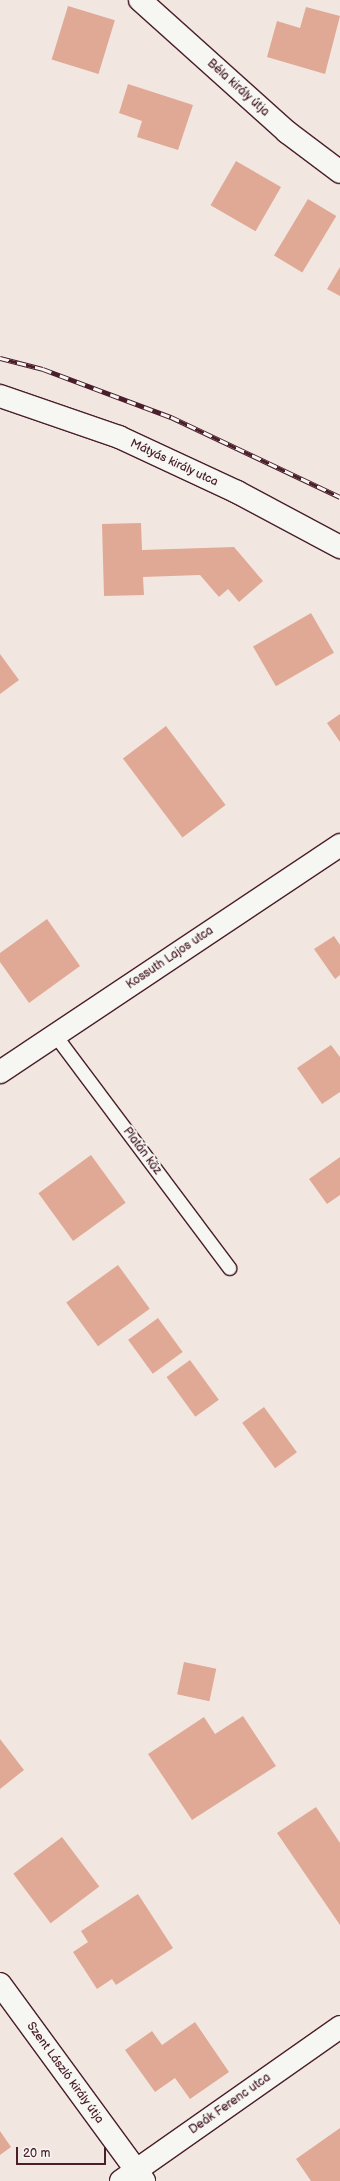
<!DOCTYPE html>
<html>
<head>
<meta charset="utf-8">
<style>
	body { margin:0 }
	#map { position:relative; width:340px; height:2181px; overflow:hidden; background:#f2e7e0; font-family:"Balsamiq Sans",sans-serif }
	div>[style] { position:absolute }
	.building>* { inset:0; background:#e0a996; transform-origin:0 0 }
	.roads { filter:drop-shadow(1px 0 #4a1f2b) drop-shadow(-1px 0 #4a1f2b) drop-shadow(0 1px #4a1f2b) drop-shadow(0 -1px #4a1f2b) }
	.lane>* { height:13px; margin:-6.5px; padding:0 6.5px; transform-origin:6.5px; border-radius:6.5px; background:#f6f6f2 }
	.street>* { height:22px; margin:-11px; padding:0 11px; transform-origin:11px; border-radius:11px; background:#f6f6f2 }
	.rail>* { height:4.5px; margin-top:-2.25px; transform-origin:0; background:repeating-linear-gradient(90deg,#f6f6f2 0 9px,#4a1f2b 0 18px); box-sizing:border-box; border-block:1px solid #4a1f2b }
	span { translate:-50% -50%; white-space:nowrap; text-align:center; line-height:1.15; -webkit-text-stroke:4px #f6f6f2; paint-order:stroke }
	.street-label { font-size:12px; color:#4a1f2b }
	.scale { position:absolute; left:16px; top:2147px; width:90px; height:18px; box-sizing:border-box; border:2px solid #4a1f2b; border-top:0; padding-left:5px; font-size:12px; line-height:14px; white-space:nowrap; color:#4a1f2b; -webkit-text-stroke:3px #f6f6f2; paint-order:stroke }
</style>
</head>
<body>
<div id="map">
	<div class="building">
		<i style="left:68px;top:6px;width:49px;height:56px;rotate:17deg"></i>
		<i style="clip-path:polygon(306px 7px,340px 16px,325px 74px,267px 57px,277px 21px,300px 28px)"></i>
		<i style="clip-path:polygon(128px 84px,193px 105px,178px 150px,137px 137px,142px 121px,119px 113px)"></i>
		<i style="left:236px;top:161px;width:52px;height:51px;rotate:30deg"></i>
		<i style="left:308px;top:199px;width:33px;height:66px;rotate:31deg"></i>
		<i style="clip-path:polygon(340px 267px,340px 296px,327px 289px)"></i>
		<i style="clip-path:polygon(141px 523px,142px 550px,234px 547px,263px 581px,239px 602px,228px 589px,219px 597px,200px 575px,143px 577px,144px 595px,104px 596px,102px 524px)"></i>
		<i style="left:311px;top:613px;width:46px;height:67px;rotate:60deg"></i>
		<i style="clip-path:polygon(0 654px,19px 680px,0 694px)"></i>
		<i style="clip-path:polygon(340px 714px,340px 742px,327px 723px)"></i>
		<i style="left:166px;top:726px;width:99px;height:54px;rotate:53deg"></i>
		<i style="clip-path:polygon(47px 919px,80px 966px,29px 1003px,0 962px,0 953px)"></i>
		<i style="clip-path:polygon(334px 936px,340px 945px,340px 975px,335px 979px,314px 949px)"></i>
		<i style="clip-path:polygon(331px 1045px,340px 1057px,340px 1092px,322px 1104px,297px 1068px)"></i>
		<i style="left:91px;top:1155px;width:59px;height:65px;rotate:54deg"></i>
		<i style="clip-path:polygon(340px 1157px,340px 1195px,327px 1204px,309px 1179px)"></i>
		<i style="left:118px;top:1265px;width:54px;height:64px;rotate:54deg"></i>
		<i style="left:158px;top:1318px;width:42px;height:37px;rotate:54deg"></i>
		<i style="left:190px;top:1360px;width:49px;height:29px;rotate:54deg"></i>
		<i style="left:264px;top:1407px;width:56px;height:27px;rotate:54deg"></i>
		<i style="left:184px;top:1662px;width:33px;height:33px;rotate:12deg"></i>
		<i style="clip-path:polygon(243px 1716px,276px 1766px,192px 1820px,148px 1754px,204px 1717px,215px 1734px)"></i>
		<i style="clip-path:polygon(0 1739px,24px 1770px,0 1789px)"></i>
		<i style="clip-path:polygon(316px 1807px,340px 1843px,340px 1925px,277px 1833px)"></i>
		<i style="left:62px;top:1837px;width:62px;height:61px;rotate:53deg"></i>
		<i style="clip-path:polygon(138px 1894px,173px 1948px,116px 1985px,112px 1979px,97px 1989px,73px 1952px,88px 1942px,81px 1931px)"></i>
		<i style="clip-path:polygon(195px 2022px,229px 2072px,190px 2099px,175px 2078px,155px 2092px,125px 2050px,152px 2031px,162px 2045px)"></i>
		<i style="clip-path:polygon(340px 2128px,340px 2181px,311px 2181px,296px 2159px)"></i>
		<i style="clip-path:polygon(0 2131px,11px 2147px,0 2155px)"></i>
	</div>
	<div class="roads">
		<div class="lane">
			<i style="left:55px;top:1035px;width:291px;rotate:53.2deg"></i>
		</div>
		<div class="street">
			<i style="left:140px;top:0;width:198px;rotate:41.9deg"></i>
			<i style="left:287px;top:132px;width:66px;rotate:37deg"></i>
			<i style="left:0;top:396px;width:126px;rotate:19deg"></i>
			<i style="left:119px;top:437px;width:130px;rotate:25deg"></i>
			<i style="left:237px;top:492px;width:117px;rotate:28.1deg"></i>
			<i style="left:0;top:1072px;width:409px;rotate:-33.7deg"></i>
			<i style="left:0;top:1984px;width:244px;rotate:53.8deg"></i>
			<i style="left:121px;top:2181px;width:268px;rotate:-35.1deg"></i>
		</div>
	</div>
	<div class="rail">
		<i style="left:0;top:358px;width:44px;rotate:14.3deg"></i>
		<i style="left:43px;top:369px;width:137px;rotate:20.6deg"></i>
		<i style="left:171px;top:417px;width:187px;rotate:25.3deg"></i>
	</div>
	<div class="street-label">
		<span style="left:238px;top:88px;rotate:42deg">Béla király útja</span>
		<span style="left:174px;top:463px;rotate:25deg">Mátyás király utca</span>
		<span style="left:170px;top:958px;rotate:-34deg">Kossuth Lajos utca</span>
		<span style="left:142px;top:1151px;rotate:53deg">Platán köz</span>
		<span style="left:65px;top:2073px;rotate:54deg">Szent László király útja</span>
		<span style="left:230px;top:2104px;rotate:-35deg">Deák Ferenc utca</span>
	</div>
	<div class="scale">20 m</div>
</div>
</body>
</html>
